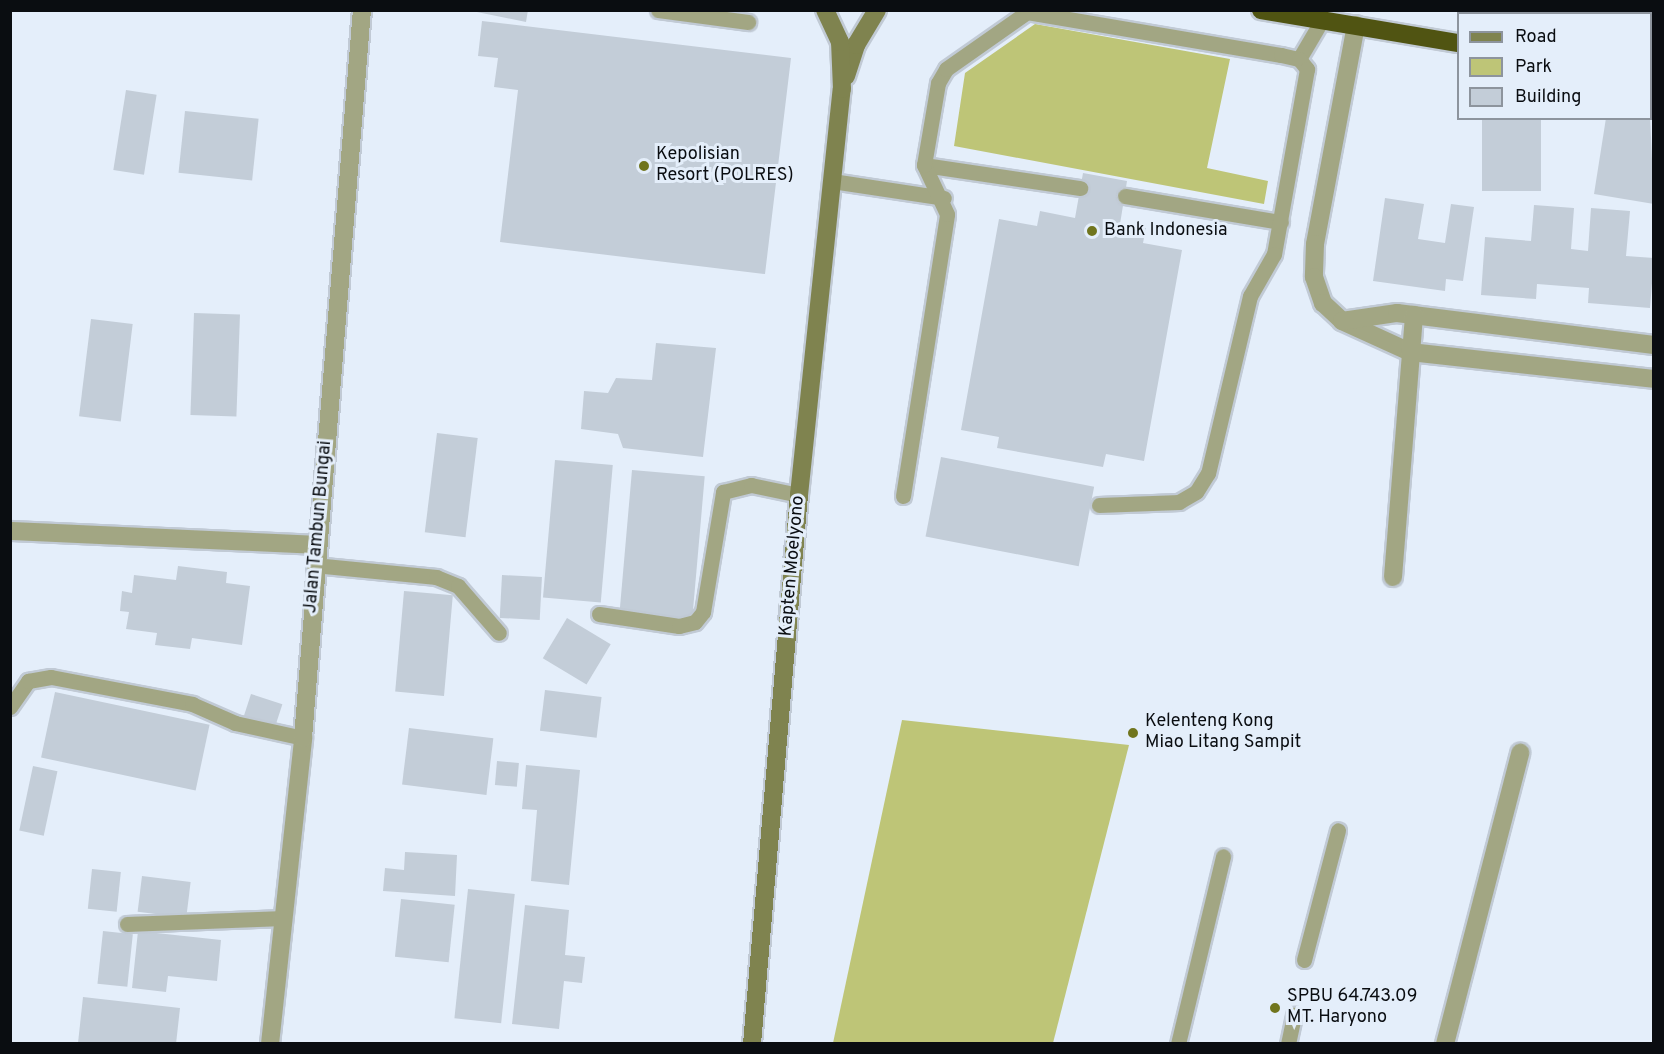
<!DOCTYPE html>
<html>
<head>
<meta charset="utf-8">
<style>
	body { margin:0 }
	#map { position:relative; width:1664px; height:1054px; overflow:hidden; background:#e4eefa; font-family:Overpass,sans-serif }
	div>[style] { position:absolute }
	.green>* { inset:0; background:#bec577 }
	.building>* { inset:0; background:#c3cdd8; transform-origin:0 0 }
	.roads { filter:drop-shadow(2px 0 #c1cad5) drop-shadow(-2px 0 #c1cad5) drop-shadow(0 2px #c1cad5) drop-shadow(0 -2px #c1cad5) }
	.lane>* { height:15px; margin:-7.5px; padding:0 7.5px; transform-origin:7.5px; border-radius:7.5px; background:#a2a683 }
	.street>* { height:18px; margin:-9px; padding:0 9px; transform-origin:9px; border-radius:9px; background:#a2a683 }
	.secondary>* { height:18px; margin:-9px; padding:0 9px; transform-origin:9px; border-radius:9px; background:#7f834f }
	.highway>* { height:18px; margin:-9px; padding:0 9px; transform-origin:9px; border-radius:9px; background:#505412 }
	.dots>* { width:16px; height:16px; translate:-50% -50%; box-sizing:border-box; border:3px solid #e4eefa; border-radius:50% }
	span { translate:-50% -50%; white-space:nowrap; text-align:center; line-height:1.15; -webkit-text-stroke:6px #e4eefa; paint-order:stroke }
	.poi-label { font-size:18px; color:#0a0d11 }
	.left { translate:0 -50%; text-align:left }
	.street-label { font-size:18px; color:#0a0d11 }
	.frame { position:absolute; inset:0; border:12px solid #0a0d11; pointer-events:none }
	.legend { position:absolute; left:1457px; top:12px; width:195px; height:108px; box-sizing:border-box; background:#e4eefa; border:2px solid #8d949d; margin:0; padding:8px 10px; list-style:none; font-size:18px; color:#0a0d11 }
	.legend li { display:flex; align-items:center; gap:12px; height:30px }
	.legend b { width:30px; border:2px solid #8d949d }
</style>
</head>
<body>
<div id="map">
	<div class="green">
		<i style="clip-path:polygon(1035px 24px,1230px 59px,1207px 168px,1268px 181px,1264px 204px,954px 146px,965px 73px)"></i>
		<i style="clip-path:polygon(902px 720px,1129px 745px,1053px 1043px,833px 1043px)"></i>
	</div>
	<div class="building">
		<i style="clip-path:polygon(467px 10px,528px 10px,526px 22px)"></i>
		<i style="clip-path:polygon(482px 21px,791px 58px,765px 274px,500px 242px,518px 90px,494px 87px,498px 58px,478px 56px)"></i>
		<i style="left:126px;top:90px;width:31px;height:81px;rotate:9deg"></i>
		<i style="left:185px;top:111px;width:74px;height:62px;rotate:6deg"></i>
		<i style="clip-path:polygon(1650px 115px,1654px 204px,1594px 194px,1606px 118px)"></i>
		<i style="left:1482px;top:118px;width:59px;height:73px"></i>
		<i style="clip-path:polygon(1083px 173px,1127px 181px,1120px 224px,1146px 228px,1143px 243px,1182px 250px,1144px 461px,1106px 454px,1103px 467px,997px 448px,999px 437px,961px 430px,999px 219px,1037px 226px,1040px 211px,1075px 218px)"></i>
		<i style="clip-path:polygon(1385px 198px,1424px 204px,1418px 239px,1445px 243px,1451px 204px,1474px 207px,1463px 281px,1446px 279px,1445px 291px,1373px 281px)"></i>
		<i style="clip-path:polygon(1534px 205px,1574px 208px,1571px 249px,1588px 251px,1591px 208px,1630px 211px,1626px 256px,1654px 258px,1650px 308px,1588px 303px,1589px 288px,1537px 284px,1536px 299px,1481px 295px,1485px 237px,1531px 241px)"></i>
		<i style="left:194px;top:313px;width:46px;height:102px;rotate:2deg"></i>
		<i style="left:91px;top:319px;width:42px;height:98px;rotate:7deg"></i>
		<i style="clip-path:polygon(656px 343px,716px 348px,703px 457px,623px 448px,618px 434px,581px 429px,584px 391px,608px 393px,616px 378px,652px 380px)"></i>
		<i style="left:437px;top:433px;width:41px;height:100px;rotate:7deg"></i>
		<i style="left:941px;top:457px;width:156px;height:81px;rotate:11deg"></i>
		<i style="left:555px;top:460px;width:58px;height:138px;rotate:5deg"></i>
		<i style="left:632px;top:470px;width:73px;height:146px;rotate:5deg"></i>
		<i style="clip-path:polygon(178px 566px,227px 572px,226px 583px,250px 586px,242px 645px,192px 638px,190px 649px,155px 645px,157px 633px,126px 629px,129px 612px,120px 611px,122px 591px,132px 593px,134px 575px,176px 580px)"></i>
		<i style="left:502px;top:575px;width:40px;height:43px;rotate:3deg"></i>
		<i style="left:404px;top:591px;width:49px;height:101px;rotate:5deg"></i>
		<i style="left:567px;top:618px;width:51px;height:47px;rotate:31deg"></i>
		<i style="left:545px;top:690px;width:57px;height:41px;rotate:7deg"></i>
		<i style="left:55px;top:692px;width:158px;height:67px;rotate:12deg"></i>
		<i style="left:251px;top:694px;width:33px;height:26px;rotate:18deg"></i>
		<i style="left:409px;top:728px;width:85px;height:57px;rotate:7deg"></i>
		<i style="left:497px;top:761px;width:22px;height:24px;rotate:5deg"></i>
		<i style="clip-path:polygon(526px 765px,580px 770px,569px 885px,531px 881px,537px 810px,522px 809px)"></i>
		<i style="left:33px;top:766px;width:25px;height:66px;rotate:12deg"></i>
		<i style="clip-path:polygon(405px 852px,457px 855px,455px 896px,383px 891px,385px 868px,404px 870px)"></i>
		<i style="left:92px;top:869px;width:29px;height:40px;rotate:6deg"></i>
		<i style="left:142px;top:876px;width:49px;height:36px;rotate:7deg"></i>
		<i style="left:468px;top:889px;width:47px;height:130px;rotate:6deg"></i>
		<i style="left:401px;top:899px;width:54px;height:58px;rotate:6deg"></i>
		<i style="clip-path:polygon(525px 905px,569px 910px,565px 955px,585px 957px,582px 983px,564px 981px,559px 1029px,512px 1024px)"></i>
		<i style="left:103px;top:931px;width:30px;height:53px;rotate:6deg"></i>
		<i style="clip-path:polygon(138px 931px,221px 940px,217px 981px,168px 976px,166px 992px,132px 988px)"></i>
		<i style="clip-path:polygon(83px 997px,180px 1008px,176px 1044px,78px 1043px)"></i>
	</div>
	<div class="roads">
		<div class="lane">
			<i style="left:658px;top:10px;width:91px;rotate:7.6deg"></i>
			<i style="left:1299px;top:59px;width:45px;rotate:-59.5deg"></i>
			<i style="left:924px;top:165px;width:158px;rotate:8.4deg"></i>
			<i style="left:832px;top:181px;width:113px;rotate:8.6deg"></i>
			<i style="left:1125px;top:196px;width:158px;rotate:9.5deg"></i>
			<i style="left:903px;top:496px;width:285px;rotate:-81.1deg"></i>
			<i style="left:947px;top:214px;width:54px;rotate:-115.1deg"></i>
			<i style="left:924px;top:165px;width:83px;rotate:-80.3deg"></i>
			<i style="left:938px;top:83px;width:16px;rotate:-60deg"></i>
			<i style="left:946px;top:69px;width:99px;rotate:-35.1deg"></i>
			<i style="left:1027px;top:12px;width:258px;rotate:9.6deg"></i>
			<i style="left:1281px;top:55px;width:18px;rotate:13deg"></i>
			<i style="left:1299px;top:59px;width:13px;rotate:51deg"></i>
			<i style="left:1307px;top:69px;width:188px;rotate:100.1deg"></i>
			<i style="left:1274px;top:254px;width:48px;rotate:119.7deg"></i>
			<i style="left:1250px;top:296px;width:182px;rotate:103.3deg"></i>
			<i style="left:1208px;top:473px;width:22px;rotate:122deg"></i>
			<i style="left:1196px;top:492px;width:20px;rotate:150deg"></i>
			<i style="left:1179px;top:502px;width:80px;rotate:177.9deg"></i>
			<i style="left:314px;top:565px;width:123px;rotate:5.6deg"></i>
			<i style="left:436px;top:577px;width:24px;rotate:22deg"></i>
			<i style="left:458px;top:586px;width:62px;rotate:48.9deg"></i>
			<i style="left:599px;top:614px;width:81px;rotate:8.5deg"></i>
			<i style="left:679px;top:626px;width:16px;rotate:-14deg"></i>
			<i style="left:695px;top:622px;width:13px;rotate:-51deg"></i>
			<i style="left:703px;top:612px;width:122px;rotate:-80.5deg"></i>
			<i style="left:723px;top:492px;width:29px;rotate:-14deg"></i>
			<i style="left:751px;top:485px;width:49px;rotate:11.8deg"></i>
			<i style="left:10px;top:707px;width:32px;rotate:-55deg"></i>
			<i style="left:28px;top:681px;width:23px;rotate:-10deg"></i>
			<i style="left:51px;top:677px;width:144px;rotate:10.8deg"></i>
			<i style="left:192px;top:704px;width:47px;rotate:23.8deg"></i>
			<i style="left:235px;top:723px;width:70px;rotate:12.4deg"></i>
			<i style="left:127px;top:924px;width:156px;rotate:-2.2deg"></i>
			<i style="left:1304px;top:960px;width:134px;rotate:-75.3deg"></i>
			<i style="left:1178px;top:1044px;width:193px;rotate:-76.5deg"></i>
			<i style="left:1288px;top:1044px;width:30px;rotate:-78deg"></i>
		</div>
		<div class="street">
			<i style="left:1499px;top:14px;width:4px;rotate:-90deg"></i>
			<i style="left:1356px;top:25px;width:223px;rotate:100.6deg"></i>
			<i style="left:1315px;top:244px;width:33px;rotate:92deg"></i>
			<i style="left:1314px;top:277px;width:28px;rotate:71deg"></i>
			<i style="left:1323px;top:303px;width:26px;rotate:43deg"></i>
			<i style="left:1342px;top:321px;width:75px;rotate:24.5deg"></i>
			<i style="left:1410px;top:352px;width:245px;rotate:6.3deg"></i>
			<i style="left:1342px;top:321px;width:56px;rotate:-8.3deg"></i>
			<i style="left:1397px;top:313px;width:259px;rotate:7.1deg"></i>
			<i style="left:10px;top:531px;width:306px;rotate:2.6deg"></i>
			<i style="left:1393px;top:577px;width:263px;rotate:-85.4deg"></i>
			<i style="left:270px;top:1044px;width:308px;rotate:-83.8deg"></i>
			<i style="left:303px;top:738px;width:730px;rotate:-85.37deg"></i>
			<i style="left:1445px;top:1044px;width:301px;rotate:-75.5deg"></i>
		</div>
		<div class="secondary">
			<i style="left:846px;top:76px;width:33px;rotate:-72deg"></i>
			<i style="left:856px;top:45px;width:41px;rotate:-59deg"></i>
			<i style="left:752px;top:1044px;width:551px;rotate:-85.11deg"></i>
			<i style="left:799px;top:495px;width:408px;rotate:-84deg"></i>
			<i style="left:842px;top:89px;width:47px;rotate:-92.4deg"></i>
			<i style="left:840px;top:42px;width:35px;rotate:-115deg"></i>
		</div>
		<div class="highway">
			<i style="left:1261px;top:10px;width:200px;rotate:9.5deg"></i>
			<i style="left:1516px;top:10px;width:16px;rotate:14deg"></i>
			<i style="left:1650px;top:35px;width:4px"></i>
			<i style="left:1650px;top:77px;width:4px"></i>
		</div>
	</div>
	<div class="dots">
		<i style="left:644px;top:166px;background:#70751d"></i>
		<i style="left:1092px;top:231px;background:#70751d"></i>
		<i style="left:1133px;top:733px;background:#70751d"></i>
		<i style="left:1275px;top:1008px;background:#70751d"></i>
	</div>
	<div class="poi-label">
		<span class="left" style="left:656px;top:166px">Kepolisian<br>Resort (POLRES)</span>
		<span class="left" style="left:1104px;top:231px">Bank Indonesia</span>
		<span class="left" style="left:1145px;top:733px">Kelenteng Kong<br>Miao Litang Sampit</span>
		<span class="left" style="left:1287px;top:1008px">SPBU 64.743.09<br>MT. Haryono</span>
	</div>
	<div class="street-label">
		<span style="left:319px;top:527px;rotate:-85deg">Jalan Tambun Bungai</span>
		<span style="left:793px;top:566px;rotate:-85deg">Kapten Moelyono</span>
	</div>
	<div class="frame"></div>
	<ul class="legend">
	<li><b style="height:8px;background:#7f834f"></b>Road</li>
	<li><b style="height:16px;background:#bec577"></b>Park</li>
	<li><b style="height:16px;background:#c3cdd8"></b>Building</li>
	</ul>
</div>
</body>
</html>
